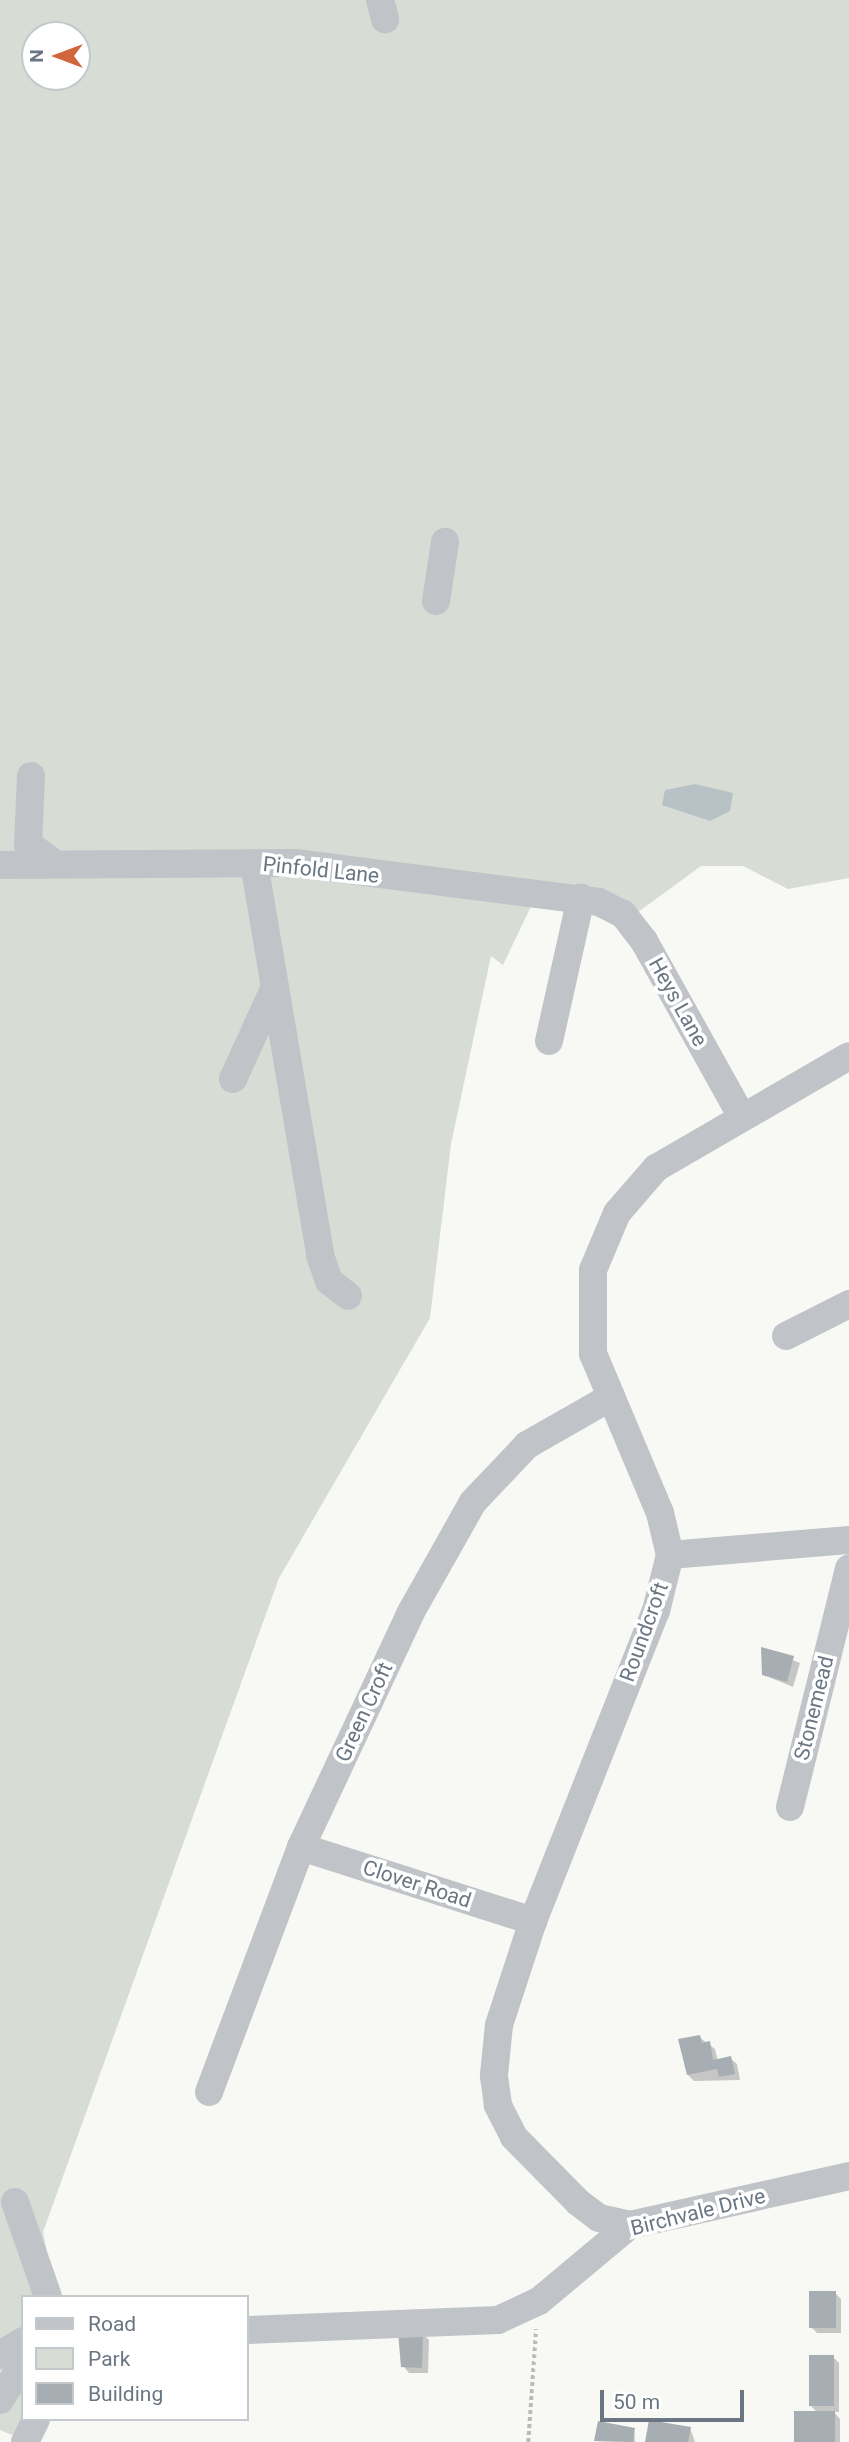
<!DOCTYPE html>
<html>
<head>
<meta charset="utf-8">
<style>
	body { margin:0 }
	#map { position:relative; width:849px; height:2442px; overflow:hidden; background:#f8f8f5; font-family:Roboto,sans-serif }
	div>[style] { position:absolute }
	.green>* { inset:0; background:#d7dcd5 }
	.water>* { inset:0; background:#b8c1c6 }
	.shadow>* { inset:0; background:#0003 }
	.building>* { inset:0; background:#a6adb3; transform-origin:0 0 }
	.path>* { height:3.5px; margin-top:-1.75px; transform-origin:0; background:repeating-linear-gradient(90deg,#b8bbbe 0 3.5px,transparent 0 7px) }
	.minor>* { height:28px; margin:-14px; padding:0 14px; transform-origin:14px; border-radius:14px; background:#c0c3c7 }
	span { translate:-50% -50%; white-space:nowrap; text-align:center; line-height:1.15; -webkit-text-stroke:7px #fff; paint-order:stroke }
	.street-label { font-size:21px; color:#6a7783 }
	.legend { position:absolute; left:21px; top:2295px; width:228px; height:126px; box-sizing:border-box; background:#fff; border:2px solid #c3c9cd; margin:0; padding:9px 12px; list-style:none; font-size:21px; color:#6a7783 }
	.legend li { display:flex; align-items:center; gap:14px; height:35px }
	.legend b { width:35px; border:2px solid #c3c9cd }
	.north { position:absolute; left:21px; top:21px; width:70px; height:70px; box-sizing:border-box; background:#fff; border:2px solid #c3c9cd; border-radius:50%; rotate:270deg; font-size:19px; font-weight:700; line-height:28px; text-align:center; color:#6a7783 }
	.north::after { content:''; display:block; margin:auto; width:24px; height:32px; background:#d1663c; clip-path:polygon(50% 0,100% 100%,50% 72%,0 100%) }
	.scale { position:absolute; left:600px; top:2390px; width:144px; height:32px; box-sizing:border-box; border:4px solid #6a7783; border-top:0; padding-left:9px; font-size:21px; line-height:24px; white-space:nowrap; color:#6a7783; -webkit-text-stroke:5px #fff; paint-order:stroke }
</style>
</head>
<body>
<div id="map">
	<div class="green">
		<i style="clip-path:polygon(evenodd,0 0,849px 0,849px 878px,788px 889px,743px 866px,701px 866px,634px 915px,535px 898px,503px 965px,491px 956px,451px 1144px,430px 1318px,279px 1578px,43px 2232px,55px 2297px,23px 2297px,24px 2419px,12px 2435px,0 2430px,0 0,35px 35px,77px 35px,77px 77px,35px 77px,35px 35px)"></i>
	</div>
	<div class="water">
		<i style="clip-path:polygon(695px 784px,733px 793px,730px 811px,710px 821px,662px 805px,665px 790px)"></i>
	</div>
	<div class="shadow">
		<i style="clip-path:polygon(763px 1649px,800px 1663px,793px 1687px,764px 1675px)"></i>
		<i style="clip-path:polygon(699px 2037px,715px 2049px,718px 2061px,730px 2058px,737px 2064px,740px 2080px,694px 2081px,688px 2075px)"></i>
		<i style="clip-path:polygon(835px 2293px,841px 2299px,841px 2333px,817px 2333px,811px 2327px)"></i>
		<i style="clip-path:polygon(423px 2334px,429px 2340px,428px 2373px,409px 2373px,403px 2366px)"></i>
		<i style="clip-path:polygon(833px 2357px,839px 2363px,839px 2412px,834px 2412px,840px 2419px,840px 2442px,795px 2442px,817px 2412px,811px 2406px)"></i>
		<i style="clip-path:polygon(690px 2428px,695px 2442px,647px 2442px)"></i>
		<i style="clip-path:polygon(634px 2430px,635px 2442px,596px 2441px)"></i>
	</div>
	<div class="building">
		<i style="clip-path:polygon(761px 1647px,794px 1656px,787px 1682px,762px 1675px)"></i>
		<i style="clip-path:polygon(700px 2035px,702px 2043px,710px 2041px,713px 2060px,731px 2056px,735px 2074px,719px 2077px,717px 2069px,687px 2075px,678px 2039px)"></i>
		<i style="left:809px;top:2291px;width:27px;height:37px"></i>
		<i style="clip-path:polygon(398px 2332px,423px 2332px,422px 2368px,401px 2367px)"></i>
		<i style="left:809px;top:2355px;width:25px;height:51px"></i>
		<i style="left:794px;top:2411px;width:41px;height:31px"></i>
		<i style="clip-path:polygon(649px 2420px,691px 2427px,688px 2442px,645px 2442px)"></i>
		<i style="clip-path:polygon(598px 2421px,635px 2428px,633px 2442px,594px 2441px)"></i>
	</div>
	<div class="path">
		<i style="left:528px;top:2442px;width:113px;rotate:-86deg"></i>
	</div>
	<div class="minor">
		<i style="left:380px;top:0;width:20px;rotate:75deg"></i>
		<i style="left:436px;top:601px;width:60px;rotate:-81.3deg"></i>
		<i style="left:31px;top:776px;width:68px;rotate:92.5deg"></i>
		<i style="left:28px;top:844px;width:34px;rotate:36deg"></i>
		<i style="left:254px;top:863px;width:398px;rotate:80.4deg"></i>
		<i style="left:320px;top:1255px;width:28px;rotate:71deg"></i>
		<i style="left:329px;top:1281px;width:24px;rotate:38deg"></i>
		<i style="left:0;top:865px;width:295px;rotate:-0.4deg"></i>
		<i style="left:295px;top:863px;width:306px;rotate:7.3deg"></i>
		<i style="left:599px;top:902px;width:27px;rotate:27deg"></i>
		<i style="left:623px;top:914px;width:34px;rotate:52deg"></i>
		<i style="left:644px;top:941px;width:201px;rotate:60.9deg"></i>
		<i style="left:549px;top:1041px;width:147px;rotate:-77.4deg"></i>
		<i style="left:233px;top:1079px;width:101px;rotate:-65.5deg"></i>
		<i style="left:786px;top:1336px;width:71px;rotate:-26.9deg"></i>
		<i style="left:670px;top:1555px;width:180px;rotate:-4.8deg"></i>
		<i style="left:790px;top:1807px;width:246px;rotate:-76.1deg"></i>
		<i style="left:301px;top:1847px;width:244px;rotate:17.7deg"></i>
		<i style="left:209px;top:2092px;width:262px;rotate:-69.4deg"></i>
		<i style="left:301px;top:1847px;width:259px;rotate:-64.9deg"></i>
		<i style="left:411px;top:1612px;width:126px;rotate:-60.6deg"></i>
		<i style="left:473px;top:1502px;width:79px;rotate:-46.5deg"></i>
		<i style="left:527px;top:1445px;width:97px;rotate:-29.7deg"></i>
		<i style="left:15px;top:2202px;width:101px;rotate:70.8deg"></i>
		<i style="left:630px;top:2225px;width:32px;rotate:-167deg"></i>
		<i style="left:599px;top:2218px;width:26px;rotate:-143deg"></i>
		<i style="left:578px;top:2202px;width:91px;rotate:-134.6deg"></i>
		<i style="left:514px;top:2137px;width:36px;rotate:-117deg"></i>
		<i style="left:498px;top:2105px;width:30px;rotate:-98deg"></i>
		<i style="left:494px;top:2075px;width:50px;rotate:-84.3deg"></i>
		<i style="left:499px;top:2025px;width:109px;rotate:-71.9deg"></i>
		<i style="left:533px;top:1921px;width:334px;rotate:-68.4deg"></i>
		<i style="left:656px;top:1611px;width:58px;rotate:-76deg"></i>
		<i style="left:670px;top:1555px;width:43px;rotate:-103.4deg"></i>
		<i style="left:660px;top:1513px;width:173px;rotate:-112.8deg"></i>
		<i style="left:593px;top:1354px;width:84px;rotate:-90deg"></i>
		<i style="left:593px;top:1270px;width:62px;rotate:-67.2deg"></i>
		<i style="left:617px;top:1213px;width:60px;rotate:-49.1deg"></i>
		<i style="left:656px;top:1168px;width:223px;rotate:-30.1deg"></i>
		<i style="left:247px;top:2330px;width:251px;rotate:-2.3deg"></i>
		<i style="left:498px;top:2320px;width:45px;rotate:-24.9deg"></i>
		<i style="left:539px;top:2301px;width:119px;rotate:-39.9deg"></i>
		<i style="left:630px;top:2225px;width:224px;rotate:-12.6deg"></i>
		<i style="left:0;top:2355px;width:27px;rotate:-31deg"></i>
		<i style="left:0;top:2400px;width:43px;rotate:-57.4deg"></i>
		<i style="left:25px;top:2442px;width:25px;rotate:-64deg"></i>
	</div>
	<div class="street-label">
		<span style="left:321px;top:870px;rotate:6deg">Pinfold Lane</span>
		<span style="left:678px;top:1002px;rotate:61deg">Heys Lane</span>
		<span style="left:644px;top:1632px;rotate:-70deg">Roundcroft</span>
		<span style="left:814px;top:1708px;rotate:-76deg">Stonemead</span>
		<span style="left:364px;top:1712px;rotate:-65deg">Green Croft</span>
		<span style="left:417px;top:1884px;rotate:18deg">Clover Road</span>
		<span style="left:698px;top:2212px;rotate:-14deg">Birchvale Drive</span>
	</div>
	<ul class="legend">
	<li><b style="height:9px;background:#c0c3c7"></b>Road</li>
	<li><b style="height:19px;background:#d7dcd5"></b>Park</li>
	<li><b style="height:19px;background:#a6adb3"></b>Building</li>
	</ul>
	<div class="north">N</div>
	<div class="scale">50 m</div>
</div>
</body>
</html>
